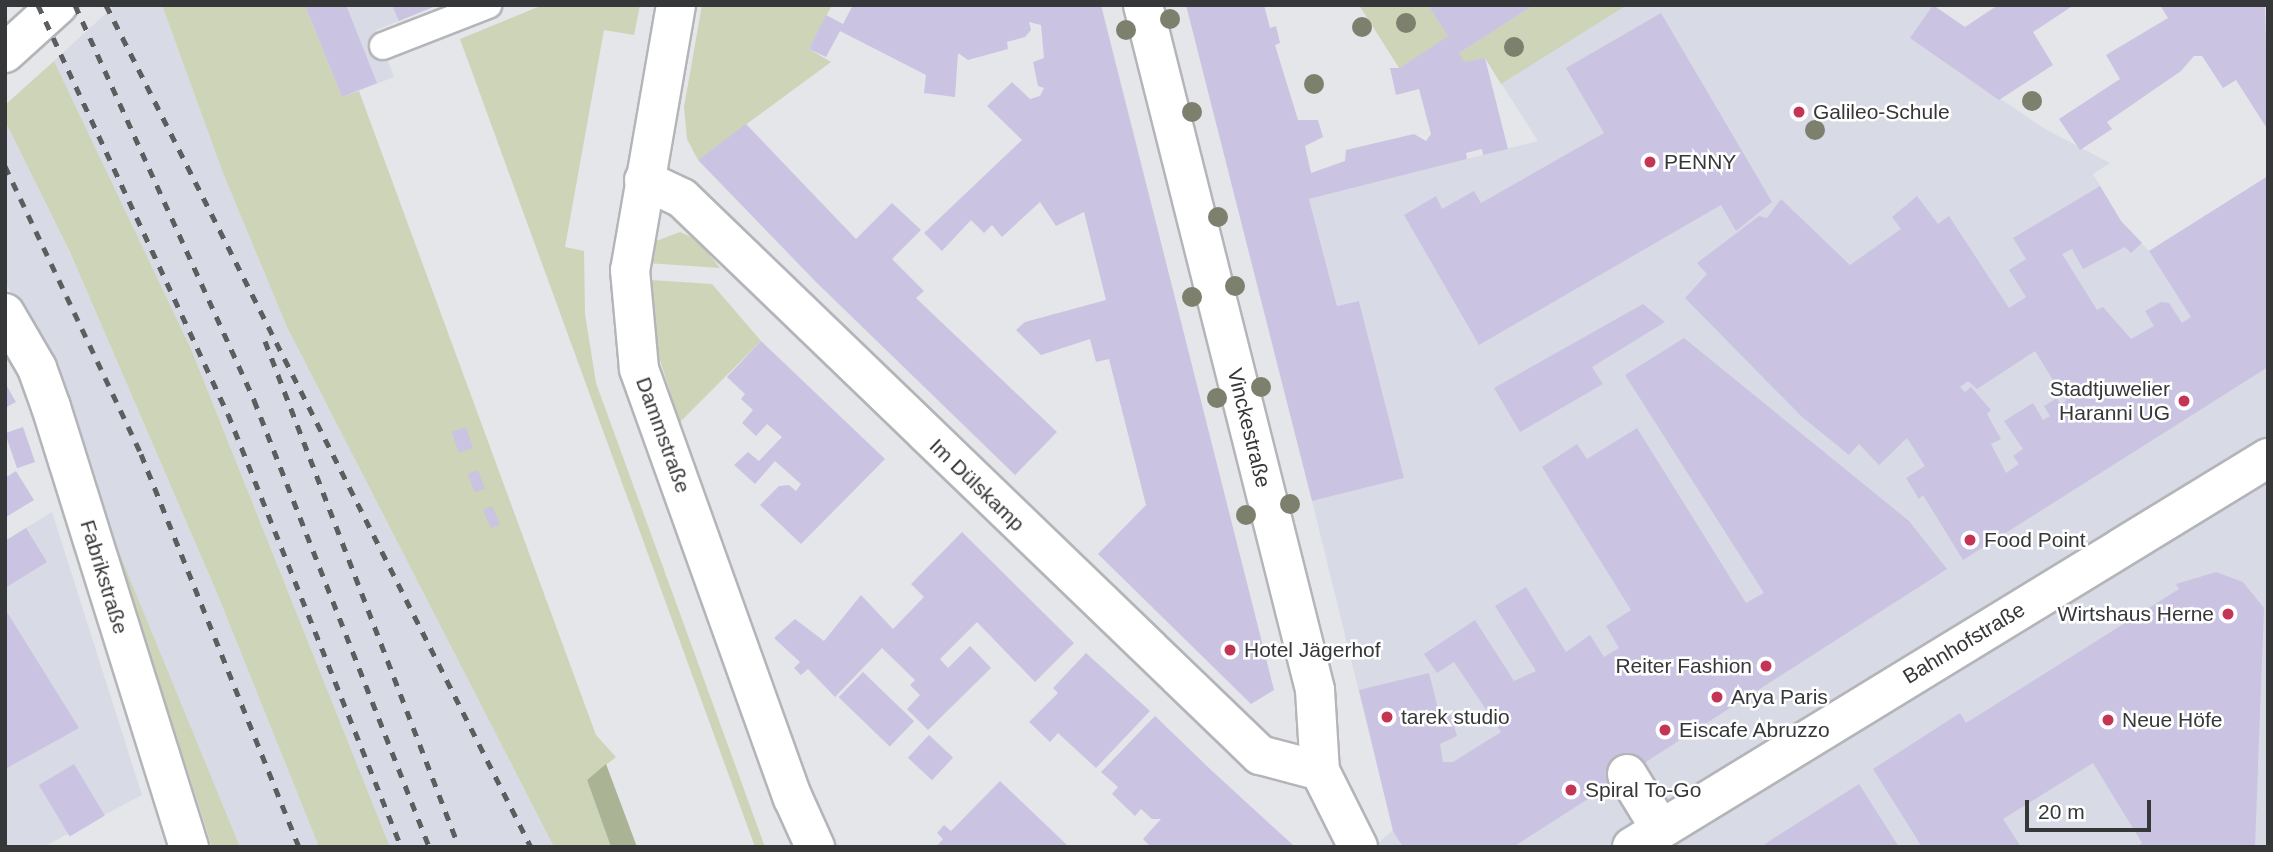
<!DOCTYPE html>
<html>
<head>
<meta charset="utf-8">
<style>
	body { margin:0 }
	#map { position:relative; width:2273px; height:852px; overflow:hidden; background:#e5e6ea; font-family:Arial,sans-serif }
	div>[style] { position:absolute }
	.built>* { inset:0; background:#d8dbe5 }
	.green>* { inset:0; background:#cdd4b7 }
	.forest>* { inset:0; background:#abb395 }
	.building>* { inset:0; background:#cac3e2; transform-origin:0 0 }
	.roads { filter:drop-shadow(2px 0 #b4b5b9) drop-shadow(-2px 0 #b4b5b9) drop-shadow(0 2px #b4b5b9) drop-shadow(0 -2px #b4b5b9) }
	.lane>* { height:26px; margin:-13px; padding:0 13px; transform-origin:13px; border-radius:13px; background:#fff }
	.street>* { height:38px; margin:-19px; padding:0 19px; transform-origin:19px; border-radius:19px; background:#fff }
	.secondary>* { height:38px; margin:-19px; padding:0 19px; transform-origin:19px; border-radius:19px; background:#fff }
	.rail>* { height:5px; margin-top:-2.5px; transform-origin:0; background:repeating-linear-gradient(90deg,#5c5d5f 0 9px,transparent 0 18px) }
	.trees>* { width:20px; height:20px; margin:-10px; border-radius:50%; background:#7c806d }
	.dots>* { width:19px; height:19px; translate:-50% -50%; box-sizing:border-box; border:4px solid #fff; border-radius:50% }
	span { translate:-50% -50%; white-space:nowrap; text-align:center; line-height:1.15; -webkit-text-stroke:5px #fff; paint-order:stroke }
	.poi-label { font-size:21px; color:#363738 }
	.left { translate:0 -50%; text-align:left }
	.right { translate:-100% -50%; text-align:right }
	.street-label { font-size:21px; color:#363738 }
	.frame { position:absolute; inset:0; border:7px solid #363738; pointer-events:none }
	.scale { position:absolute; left:2025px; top:800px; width:126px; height:32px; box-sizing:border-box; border:4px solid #363738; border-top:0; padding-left:9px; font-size:21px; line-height:24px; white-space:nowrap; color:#363738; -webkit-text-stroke:5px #fff; paint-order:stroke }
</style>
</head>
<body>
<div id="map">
	<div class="built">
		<i style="clip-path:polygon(115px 5px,162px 5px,223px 173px,287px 327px,554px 847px,390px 847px,191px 349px,54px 61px)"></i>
		<i style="clip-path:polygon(305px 5px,438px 5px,376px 30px,394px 77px,342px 97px)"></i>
		<i style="clip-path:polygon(1359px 5px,1933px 5px,1911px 38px,2045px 129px,2110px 163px,2093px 174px,2121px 221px,2149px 251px,2268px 176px,2268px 847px,1374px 847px,1393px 830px,1312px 501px,1404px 478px,1359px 301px,1337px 306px,1309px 199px,1538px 141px,1485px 58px,1405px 77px)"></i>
		<i style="clip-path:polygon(5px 121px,70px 252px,217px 593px,319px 847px,240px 847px,102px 516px,102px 502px,62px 384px,5px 282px)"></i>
		<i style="clip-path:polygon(52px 512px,142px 795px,43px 847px,5px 847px,5px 541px)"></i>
	</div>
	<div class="green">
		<i style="clip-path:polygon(162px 5px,305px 5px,342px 97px,359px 91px,596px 735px,616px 757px,587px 780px,611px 847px,554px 847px,287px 327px,223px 173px)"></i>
		<i style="clip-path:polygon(543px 5px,640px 5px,634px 35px,604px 30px,565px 247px,584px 251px,585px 314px,596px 383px,765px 847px,755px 847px,460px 39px)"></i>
		<i style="clip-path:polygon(702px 5px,832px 5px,809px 49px,831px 62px,698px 160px,687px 139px,684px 107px)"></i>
		<i style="clip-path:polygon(1359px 5px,1428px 5px,1459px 53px,1534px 5px,1627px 5px,1501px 84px,1485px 58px,1405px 77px)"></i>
		<i style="clip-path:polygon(54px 61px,191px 349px,390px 847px,319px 847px,217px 593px,70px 252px,5px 121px,5px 105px)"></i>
		<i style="clip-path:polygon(680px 232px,698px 240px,720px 268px,647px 263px,656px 241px)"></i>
		<i style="clip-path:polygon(650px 280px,712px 284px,761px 341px,680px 422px,656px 348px)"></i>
		<i style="clip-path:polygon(113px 538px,240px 847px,212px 847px)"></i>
	</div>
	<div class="forest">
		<i style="clip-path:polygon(606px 764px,637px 847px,611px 847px,587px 780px)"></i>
	</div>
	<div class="building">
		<i style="clip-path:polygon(305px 5px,346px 5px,377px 83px,342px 97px)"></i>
		<i style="clip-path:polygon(392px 5px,438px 5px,399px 21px)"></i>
		<i style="clip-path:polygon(853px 5px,1101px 5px,1274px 690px,1251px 704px,1098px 554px,1146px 505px,1109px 359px,1096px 362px,1090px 339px,1041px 355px,1016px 330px,1025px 322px,1106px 300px,1084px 212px,1056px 226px,1040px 202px,1002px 237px,992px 225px,984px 233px,971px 220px,942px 251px,924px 233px,1022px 140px,987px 106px,1012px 82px,1030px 99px,1040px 96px,1044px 88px,1038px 86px,1033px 62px,1044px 58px,1041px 25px,1029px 22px,1031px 30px,1025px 37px,1007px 42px,1008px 49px,968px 60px,958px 53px,955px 97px,924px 93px,926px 75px,840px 31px,826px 57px,809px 49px,826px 15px,843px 24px)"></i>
		<i style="clip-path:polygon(1186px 5px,1264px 5px,1270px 28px,1276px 26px,1280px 43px,1275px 45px,1298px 120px,1318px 120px,1323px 137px,1305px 146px,1311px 173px,1345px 161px,1346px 150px,1414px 134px,1426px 141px,1431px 134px,1419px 89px,1396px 95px,1390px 68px,1400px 68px,1448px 36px,1428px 5px,1534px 5px,1459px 53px,1464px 62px,1485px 58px,1508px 149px,1483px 155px,1482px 149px,1466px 153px,1467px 159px,1309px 199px,1337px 306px,1359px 301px,1404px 478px,1312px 501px)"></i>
		<i style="clip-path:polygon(1933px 5px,1965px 27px,1998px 5px,2074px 5px,2033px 32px,2053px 65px,1999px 100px,1910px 38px)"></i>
		<i style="clip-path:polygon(2160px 5px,2265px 5px,2268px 130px,2236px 80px,2223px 88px,2202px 56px,2194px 56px,2181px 71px,2107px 122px,2112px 129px,2080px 150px,2059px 119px,2120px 79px,2106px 55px,2168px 18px)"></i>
		<i style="clip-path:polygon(1661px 13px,1772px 202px,1736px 231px,1721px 205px,1479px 345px,1404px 215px,1436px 196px,1442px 209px,1474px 191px,1481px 203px,1604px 133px,1566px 68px)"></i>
		<i style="clip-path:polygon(746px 124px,856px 239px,892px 203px,921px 230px,892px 259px,924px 291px,916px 298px,1057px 432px,1015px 475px,815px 281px,698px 160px)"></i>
		<i style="clip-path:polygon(evenodd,2268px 176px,2268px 367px,1963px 560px,1923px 495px,1919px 499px,1906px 478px,1925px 466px,1907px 438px,1879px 465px,1859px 444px,1849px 455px,1801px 416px,1685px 298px,1707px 274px,1697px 263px,1759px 216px,1767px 218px,1781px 199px,1850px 265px,1901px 229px,1892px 217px,1917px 196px,1938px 224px,1949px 216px,2009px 308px,2026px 297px,2009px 270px,2026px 259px,2013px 238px,2100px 186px,2121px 221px,2142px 243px,2131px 253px,2125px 247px,2083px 269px,2072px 249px,2062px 254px,2097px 310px,2103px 307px,2131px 339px,2154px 326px,2145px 311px,2161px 302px,2169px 303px,2182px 323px,2191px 317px,2149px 251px,2268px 176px,2035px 351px,2066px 401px,2060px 404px,2057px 398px,2044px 406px,2050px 416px,2043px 420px,2033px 403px,2004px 421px,2023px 449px,2013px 456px,2019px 464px,2006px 473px,1991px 444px,2001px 439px,1987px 414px,1991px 410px,1971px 387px,1965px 392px,1960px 387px,1968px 381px,1977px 389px,2035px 351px)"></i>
		<i style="clip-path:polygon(1643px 304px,1665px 322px,1592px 367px,1603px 384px,1520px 432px,1494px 388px)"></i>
		<i style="clip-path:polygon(1684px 338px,1909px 521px,1947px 569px,1513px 847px,1403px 847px,1393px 831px,1359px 690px,1429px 673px,1439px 712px,1449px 710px,1457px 736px,1440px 744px,1443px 762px,1453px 762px,1501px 732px,1454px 662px,1437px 673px,1424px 654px,1475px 620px,1514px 681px,1536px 671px,1495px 606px,1526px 587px,1566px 652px,1590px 635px,1604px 657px,1619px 648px,1606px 626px,1631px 610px,1542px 467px,1577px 444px,1587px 459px,1637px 428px,1746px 603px,1764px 593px,1625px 375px)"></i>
		<i style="clip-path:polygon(761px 341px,885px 459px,801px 544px,760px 505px,779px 486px,789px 485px,796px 491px,801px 484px,775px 461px,755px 484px,734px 465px,748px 452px,759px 461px,782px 437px,767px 424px,756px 436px,742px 423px,753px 410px,741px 399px,745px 394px,727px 377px)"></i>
		<i style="clip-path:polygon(5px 383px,16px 402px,5px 408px)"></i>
		<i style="left:23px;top:427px;width:37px;height:19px;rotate:71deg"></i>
		<i style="left:466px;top:427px;width:22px;height:15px;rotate:72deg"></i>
		<i style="left:478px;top:470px;width:20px;height:11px;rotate:70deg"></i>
		<i style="clip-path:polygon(16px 471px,34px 500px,6px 517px,5px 478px)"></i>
		<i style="left:492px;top:506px;width:20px;height:10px;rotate:66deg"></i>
		<i style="clip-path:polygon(26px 528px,47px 562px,5px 588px,5px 541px)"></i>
		<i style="clip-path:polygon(962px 532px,1074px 643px,1035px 682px,977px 622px,940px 659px,948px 668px,970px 646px,991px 668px,928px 730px,907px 709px,920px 695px,910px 685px,915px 680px,882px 648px,835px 697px,808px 669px,801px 675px,794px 668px,800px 662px,774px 638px,795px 619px,824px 641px,861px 595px,893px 629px,924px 597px,911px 584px)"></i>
		<i style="clip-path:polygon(2216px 572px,2243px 582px,2264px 608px,2255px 847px,2137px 847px,2142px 843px,2093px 763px,2003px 819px,2021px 847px,1922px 847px,1873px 769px,1960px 713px,1966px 723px,2179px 589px,2176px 584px)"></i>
		<i style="clip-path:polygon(5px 609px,79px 728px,5px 769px)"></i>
		<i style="clip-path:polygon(1086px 653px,1150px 711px,1096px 768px,1058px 733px,1050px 742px,1029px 722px,1058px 693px,1053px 688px)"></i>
		<i style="left:863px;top:672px;width:71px;height:35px;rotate:44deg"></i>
		<i style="clip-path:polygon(1155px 716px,1210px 769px,1295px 847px,1151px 847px,1143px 839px,1161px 819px,1152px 819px,1141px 809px,1135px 816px,1112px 794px,1118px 787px,1101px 772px)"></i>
		<i style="left:929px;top:735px;width:33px;height:31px;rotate:43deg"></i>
		<i style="left:74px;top:764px;width:60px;height:41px;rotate:59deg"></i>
		<i style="clip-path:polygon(1000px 781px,1069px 847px,936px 847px,943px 839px,937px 833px,944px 825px,951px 831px)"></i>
		<i style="clip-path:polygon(1859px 784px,1899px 847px,1761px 847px,1771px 840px)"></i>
	</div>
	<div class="roads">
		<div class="lane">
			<i style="left:383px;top:46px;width:113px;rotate:-21.3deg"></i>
		</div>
		<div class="street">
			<i style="left:676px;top:5px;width:269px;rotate:99.8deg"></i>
			<i style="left:630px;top:270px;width:99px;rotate:84.8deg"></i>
			<i style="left:639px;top:369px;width:456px;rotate:70.3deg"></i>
			<i style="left:793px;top:798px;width:54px;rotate:65.8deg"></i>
			<i style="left:1143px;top:5px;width:706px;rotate:75.9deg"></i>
			<i style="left:1315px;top:690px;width:81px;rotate:86.5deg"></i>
			<i style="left:1320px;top:771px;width:85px;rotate:63.4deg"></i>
			<i style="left:644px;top:180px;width:42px;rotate:25.3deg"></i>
			<i style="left:682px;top:198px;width:803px;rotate:43.94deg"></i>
			<i style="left:1260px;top:755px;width:62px;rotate:14.9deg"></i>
			<i style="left:5px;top:313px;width:64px;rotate:59.8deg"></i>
			<i style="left:37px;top:368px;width:41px;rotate:70.3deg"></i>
			<i style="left:51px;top:407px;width:461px;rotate:72.6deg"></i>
			<i style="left:1627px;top:774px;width:63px;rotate:58.6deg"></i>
			<i style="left:1632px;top:847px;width:746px;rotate:-31.45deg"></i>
		</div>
		<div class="secondary">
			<i style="left:5px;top:53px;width:72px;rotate:-42.2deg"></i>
		</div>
	</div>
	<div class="rail">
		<i style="left:38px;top:5px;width:451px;rotate:65.1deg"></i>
		<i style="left:228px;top:414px;width:466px;rotate:68.2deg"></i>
		<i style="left:75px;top:5px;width:434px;rotate:65.6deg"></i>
		<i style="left:254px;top:400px;width:480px;rotate:68.6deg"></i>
		<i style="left:106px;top:5px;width:943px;rotate:63.22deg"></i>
		<i style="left:5px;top:166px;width:318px;rotate:64.7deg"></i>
		<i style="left:141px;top:454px;width:424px;rotate:68.1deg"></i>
		<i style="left:265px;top:341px;width:542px;rotate:69.02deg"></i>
	</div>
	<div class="trees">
		<i style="left:1170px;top:19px"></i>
		<i style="left:1406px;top:23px"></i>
		<i style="left:1362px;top:27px"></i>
		<i style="left:1126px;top:30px"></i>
		<i style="left:1514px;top:47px"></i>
		<i style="left:1314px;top:84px"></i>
		<i style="left:2032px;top:101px"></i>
		<i style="left:1192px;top:112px"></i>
		<i style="left:1815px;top:130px"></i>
		<i style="left:1218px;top:217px"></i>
		<i style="left:1235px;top:286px"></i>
		<i style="left:1192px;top:297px"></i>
		<i style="left:1261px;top:387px"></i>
		<i style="left:1217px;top:398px"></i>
		<i style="left:1290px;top:504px"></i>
		<i style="left:1246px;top:515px"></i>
	</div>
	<div class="dots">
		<i style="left:1799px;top:112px;background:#c43455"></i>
		<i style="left:1650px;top:162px;background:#c43455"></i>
		<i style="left:2184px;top:401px;background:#c43455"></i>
		<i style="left:1970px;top:540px;background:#c43455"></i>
		<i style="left:2228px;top:614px;background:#c43455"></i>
		<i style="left:1230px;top:650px;background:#c43455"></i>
		<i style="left:1766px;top:666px;background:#c43455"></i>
		<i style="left:1717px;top:697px;background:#c43455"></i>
		<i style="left:1387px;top:717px;background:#c43455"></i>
		<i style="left:2108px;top:720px;background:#c43455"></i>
		<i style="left:1665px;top:730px;background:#c43455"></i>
		<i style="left:1571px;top:790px;background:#c43455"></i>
	</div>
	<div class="poi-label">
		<span class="left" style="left:1813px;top:112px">Galileo-Schule</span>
		<span class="left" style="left:1664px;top:162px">PENNY</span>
		<span class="right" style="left:2170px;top:401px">Stadtjuwelier<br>Haranni UG</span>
		<span class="left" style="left:1984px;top:540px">Food Point</span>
		<span class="right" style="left:2214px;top:614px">Wirtshaus Herne</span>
		<span class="left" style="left:1244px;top:650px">Hotel Jägerhof</span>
		<span class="right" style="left:1752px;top:666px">Reiter Fashion</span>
		<span class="left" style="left:1731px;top:697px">Arya Paris</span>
		<span class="left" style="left:1401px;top:717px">tarek studio</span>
		<span class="left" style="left:2122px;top:720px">Neue Höfe</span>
		<span class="left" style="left:1679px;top:730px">Eiscafe Abruzzo</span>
		<span class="left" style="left:1585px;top:790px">Spiral To-Go</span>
	</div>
	<div class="street-label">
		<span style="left:1249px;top:428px;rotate:76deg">Vinckestraße</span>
		<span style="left:663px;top:435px;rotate:70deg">Dammstraße</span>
		<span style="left:977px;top:485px;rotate:44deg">Im Dülskamp</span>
		<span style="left:104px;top:577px;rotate:73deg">Fabrikstraße</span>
		<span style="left:1964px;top:643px;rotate:-31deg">Bahnhofstraße</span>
	</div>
	<div class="frame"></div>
	<div class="scale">20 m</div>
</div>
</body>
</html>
